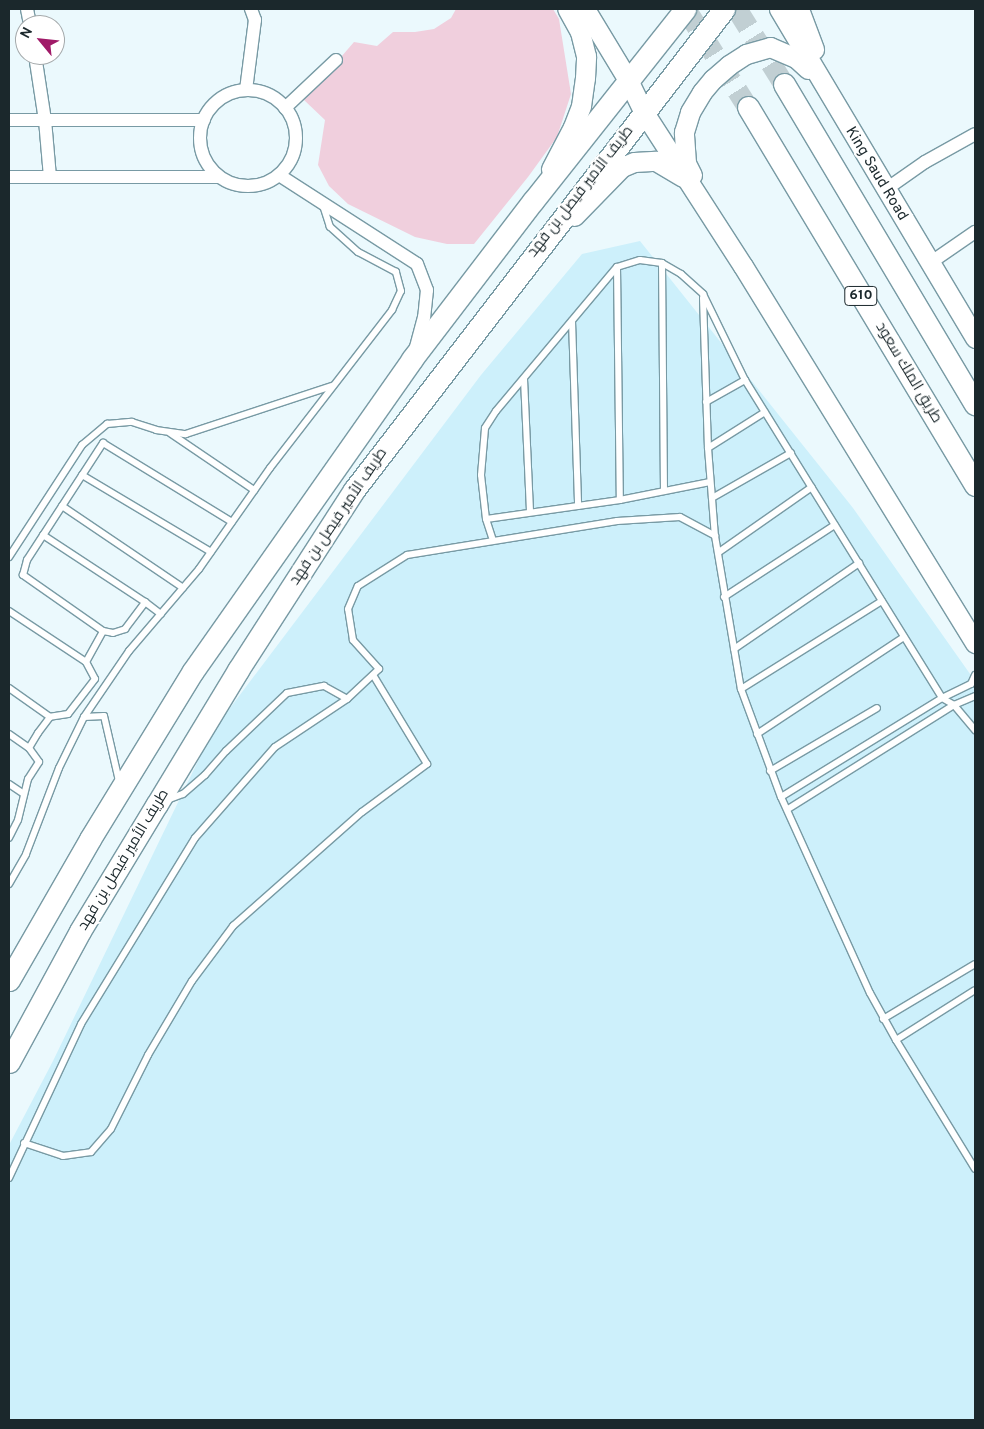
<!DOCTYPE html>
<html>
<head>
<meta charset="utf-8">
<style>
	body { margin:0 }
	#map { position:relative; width:984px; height:1429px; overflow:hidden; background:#ebf9fd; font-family:Overpass,Cairo,sans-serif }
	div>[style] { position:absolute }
	.built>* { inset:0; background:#cdf0fb }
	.green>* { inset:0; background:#f0cfdd }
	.primary-tunnel>* { height:21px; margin-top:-10.5px; transform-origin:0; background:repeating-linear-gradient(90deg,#c1cfd3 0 21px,transparent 0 32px) }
	.roads { filter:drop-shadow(1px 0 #789aa4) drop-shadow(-1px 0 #789aa4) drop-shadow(0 1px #789aa4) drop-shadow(0 -1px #789aa4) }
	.lane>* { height:6px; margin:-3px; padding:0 3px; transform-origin:3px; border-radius:3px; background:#fff }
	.street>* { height:12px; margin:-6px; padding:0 6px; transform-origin:6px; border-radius:6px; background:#fff }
	.street>.ring { margin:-6px; padding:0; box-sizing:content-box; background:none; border:12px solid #fff; border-radius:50% }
	.secondary>* { height:19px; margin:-9.5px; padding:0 9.5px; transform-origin:9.5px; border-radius:9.5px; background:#fff }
	.primary>* { height:21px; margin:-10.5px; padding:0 10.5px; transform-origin:10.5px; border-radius:10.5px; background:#fff }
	span { translate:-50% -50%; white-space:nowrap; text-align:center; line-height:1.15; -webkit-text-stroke:4.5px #fff; paint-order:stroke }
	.shield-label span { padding:1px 4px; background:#fff; border:1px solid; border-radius:4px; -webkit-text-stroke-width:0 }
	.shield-label { font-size:14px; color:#1b282c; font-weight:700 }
	.street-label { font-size:15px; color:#1b282c }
	.frame { position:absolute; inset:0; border:10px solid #1b282c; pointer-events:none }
	.north { position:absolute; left:15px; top:15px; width:50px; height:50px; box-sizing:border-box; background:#fff; border:1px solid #a4a9ab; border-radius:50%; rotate:298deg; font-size:14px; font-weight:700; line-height:20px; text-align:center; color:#1b282c }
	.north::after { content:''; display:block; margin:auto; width:18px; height:22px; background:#a01a68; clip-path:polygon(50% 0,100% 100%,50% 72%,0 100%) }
</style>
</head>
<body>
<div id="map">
	<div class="built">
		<i style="clip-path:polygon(640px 241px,853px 508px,975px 681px,975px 1420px,9px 1420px,9px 1145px,53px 1061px,212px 732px,481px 375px,582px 254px)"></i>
	</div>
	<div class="green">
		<i style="clip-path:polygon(456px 9px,553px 9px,559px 19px,571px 94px,557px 137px,528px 177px,474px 244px,447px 244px,415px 237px,348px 204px,329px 186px,318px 165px,325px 120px,304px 100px,354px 42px,377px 46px,393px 32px,415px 32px,434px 29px,451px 18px)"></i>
	</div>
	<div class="primary-tunnel">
		<i style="left:686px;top:9px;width:116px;rotate:57.7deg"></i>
		<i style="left:737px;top:9px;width:89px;rotate:57.9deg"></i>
	</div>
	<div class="roads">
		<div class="lane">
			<i style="left:662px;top:263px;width:228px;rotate:89.5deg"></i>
			<i style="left:617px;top:267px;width:233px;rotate:89.3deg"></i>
			<i style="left:703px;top:298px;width:150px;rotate:88.1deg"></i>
			<i style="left:708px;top:448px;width:88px;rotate:85.5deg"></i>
			<i style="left:715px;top:536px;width:155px;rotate:80.4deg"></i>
			<i style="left:741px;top:689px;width:115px;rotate:69.7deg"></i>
			<i style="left:781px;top:797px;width:215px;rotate:65.6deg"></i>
			<i style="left:870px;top:993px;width:54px;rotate:61deg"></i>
			<i style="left:896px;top:1040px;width:151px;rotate:58.5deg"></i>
			<i style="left:572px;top:321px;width:185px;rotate:88.1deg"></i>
			<i style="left:524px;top:379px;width:133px;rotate:87.4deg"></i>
			<i style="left:706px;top:402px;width:45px;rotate:-29.4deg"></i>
			<i style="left:170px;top:433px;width:102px;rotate:34.2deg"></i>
			<i style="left:708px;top:448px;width:67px;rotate:-32.3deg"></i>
			<i style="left:82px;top:475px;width:150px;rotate:30.8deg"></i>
			<i style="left:710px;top:482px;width:92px;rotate:168.7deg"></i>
			<i style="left:620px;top:500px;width:135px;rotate:171.9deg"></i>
			<i style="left:486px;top:519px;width:44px;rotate:-96.5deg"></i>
			<i style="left:481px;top:475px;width:47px;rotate:-85.1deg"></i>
			<i style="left:485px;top:428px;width:20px;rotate:-57deg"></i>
			<i style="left:496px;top:411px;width:188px;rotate:-50deg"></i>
			<i style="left:617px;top:267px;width:24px;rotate:-17deg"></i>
			<i style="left:640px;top:260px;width:22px;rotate:8deg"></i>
			<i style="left:662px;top:263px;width:22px;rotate:30deg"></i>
			<i style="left:681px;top:274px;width:30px;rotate:42deg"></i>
			<i style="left:703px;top:294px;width:96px;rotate:64deg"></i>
			<i style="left:745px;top:380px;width:374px;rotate:58.2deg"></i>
			<i style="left:942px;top:698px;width:14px;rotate:30deg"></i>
			<i style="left:954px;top:705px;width:33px;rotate:50deg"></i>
			<i style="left:712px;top:498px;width:91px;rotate:-29.7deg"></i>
			<i style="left:62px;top:506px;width:146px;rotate:34.1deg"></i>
			<i style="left:486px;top:519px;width:22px;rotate:72deg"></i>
			<i style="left:43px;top:535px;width:122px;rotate:33.3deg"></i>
			<i style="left:719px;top:552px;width:113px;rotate:-35deg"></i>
			<i style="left:9px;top:557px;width:134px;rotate:-56.9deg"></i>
			<i style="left:82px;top:445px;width:33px;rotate:-40deg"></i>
			<i style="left:107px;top:424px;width:25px;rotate:-5deg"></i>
			<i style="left:132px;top:422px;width:25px;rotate:18deg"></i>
			<i style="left:156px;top:430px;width:30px;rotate:8deg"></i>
			<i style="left:186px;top:434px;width:154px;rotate:-18.2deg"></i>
			<i style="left:724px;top:597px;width:132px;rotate:-33deg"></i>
			<i style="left:9px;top:611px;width:92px;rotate:33.5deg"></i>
			<i style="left:86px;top:662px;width:19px;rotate:62deg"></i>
			<i style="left:95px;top:679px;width:44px;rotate:127.6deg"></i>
			<i style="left:68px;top:714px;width:18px;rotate:171deg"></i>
			<i style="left:50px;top:717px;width:20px;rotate:127deg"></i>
			<i style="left:38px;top:733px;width:17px;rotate:121deg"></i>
			<i style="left:29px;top:748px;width:17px;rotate:54deg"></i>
			<i style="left:39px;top:762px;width:20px;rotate:123deg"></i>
			<i style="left:28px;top:779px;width:42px;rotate:103.7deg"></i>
			<i style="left:18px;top:820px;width:20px;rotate:117deg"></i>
			<i style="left:103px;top:631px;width:98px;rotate:-145deg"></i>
			<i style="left:23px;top:575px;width:16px;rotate:-75deg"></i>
			<i style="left:27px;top:560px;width:140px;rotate:-57deg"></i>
			<i style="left:103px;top:443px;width:151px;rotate:31.5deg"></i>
			<i style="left:734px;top:649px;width:152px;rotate:-34.5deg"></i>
			<i style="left:86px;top:662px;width:35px;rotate:-61deg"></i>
			<i style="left:103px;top:631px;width:10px;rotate:11deg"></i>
			<i style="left:113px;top:633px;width:13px;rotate:-18deg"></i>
			<i style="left:125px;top:629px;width:34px;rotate:-53deg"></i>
			<i style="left:145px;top:602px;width:20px;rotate:37deg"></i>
			<i style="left:9px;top:688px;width:50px;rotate:35.3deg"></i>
			<i style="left:741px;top:689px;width:166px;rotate:-32deg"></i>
			<i style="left:84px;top:717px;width:20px;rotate:-3deg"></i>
			<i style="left:104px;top:716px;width:67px;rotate:77deg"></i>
			<i style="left:9px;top:734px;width:24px;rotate:35deg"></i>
			<i style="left:757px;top:734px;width:176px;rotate:-33.4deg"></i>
			<i style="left:770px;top:771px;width:124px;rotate:-30.5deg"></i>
			<i style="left:9px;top:784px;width:18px;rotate:34deg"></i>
			<i style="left:781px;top:797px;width:189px;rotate:-31.6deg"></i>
			<i style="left:942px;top:698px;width:32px;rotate:-26deg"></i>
			<i style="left:971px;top:684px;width:10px;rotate:-66deg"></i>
			<i style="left:167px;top:800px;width:17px;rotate:-21deg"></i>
			<i style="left:183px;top:794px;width:29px;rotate:-41deg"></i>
			<i style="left:205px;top:775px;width:32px;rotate:-49deg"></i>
			<i style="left:226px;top:751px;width:84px;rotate:-43.6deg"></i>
			<i style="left:287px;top:693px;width:38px;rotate:-11deg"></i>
			<i style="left:324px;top:686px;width:26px;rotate:29deg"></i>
			<i style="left:788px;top:809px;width:196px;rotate:-32.1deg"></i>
			<i style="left:954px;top:705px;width:23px;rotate:-23deg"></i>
			<i style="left:9px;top:884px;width:34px;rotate:-60deg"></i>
			<i style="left:26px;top:854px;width:92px;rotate:-69deg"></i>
			<i style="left:59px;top:768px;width:57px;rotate:-63.9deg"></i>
			<i style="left:84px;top:717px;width:80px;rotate:-55.7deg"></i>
			<i style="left:129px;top:651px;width:108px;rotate:-49.5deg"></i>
			<i style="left:199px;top:569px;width:123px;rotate:-54.9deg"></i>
			<i style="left:270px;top:468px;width:200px;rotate:-52.3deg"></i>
			<i style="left:392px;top:310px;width:21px;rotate:-65deg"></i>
			<i style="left:401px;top:291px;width:20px;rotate:-105deg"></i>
			<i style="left:396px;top:272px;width:43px;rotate:-152.2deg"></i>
			<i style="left:358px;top:252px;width:38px;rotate:-138deg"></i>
			<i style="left:330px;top:227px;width:23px;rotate:-108deg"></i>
			<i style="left:883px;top:1019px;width:107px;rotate:-30.9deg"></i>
			<i style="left:896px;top:1040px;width:93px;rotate:-32.3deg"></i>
			<i style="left:24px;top:1143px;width:41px;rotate:18.4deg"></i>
			<i style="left:63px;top:1156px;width:28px;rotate:-8deg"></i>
			<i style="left:91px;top:1152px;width:30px;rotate:-49deg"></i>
			<i style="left:111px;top:1129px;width:83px;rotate:-63.4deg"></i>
			<i style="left:148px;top:1055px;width:86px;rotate:-59.3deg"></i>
			<i style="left:192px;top:981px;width:69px;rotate:-53.3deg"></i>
			<i style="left:233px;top:926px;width:172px;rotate:-41.5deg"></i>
			<i style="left:362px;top:812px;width:81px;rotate:-36.4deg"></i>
			<i style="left:427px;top:764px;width:104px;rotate:-121.2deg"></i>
			<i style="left:9px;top:1178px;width:170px;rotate:-64.9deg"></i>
			<i style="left:81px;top:1024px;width:218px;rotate:-58.5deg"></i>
			<i style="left:195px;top:838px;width:121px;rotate:-48.7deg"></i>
			<i style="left:275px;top:747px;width:87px;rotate:-33.7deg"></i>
			<i style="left:347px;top:699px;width:44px;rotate:-43.2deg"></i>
			<i style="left:379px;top:669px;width:39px;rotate:-132deg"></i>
			<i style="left:353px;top:640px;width:31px;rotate:-99deg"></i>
			<i style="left:348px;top:609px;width:25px;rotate:-67deg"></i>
			<i style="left:358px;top:586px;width:58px;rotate:-32.3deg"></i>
			<i style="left:407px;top:555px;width:213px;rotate:-9.2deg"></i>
			<i style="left:617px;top:521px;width:63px;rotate:-3.6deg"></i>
			<i style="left:680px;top:517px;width:40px;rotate:28deg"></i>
		</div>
		<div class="street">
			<i style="left:27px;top:9px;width:16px;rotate:79deg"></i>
			<i style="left:35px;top:55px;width:66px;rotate:81.3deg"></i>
			<i style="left:45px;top:120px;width:57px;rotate:85deg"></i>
			<i style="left:246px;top:90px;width:71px;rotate:-82.7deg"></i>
			<i style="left:255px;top:20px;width:12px;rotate:-110deg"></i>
			<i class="ring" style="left:200px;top:90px;width:84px;height:84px"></i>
			<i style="left:285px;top:108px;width:70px;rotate:-43.3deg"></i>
			<i style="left:9px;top:120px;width:195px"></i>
			<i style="left:279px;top:175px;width:164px;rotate:32.8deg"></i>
			<i style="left:417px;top:264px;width:28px;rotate:69deg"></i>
			<i style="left:427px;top:290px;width:27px;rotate:96deg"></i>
			<i style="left:424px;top:317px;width:31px;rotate:105deg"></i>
			<i style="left:9px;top:177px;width:210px"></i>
			<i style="left:885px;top:190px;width:49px;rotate:-35deg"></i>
			<i style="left:925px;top:162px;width:57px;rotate:-29.2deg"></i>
			<i style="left:930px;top:263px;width:55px;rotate:-34.6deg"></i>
		</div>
		<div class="secondary">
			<i style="left:585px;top:9px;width:83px;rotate:58.8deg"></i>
			<i style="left:628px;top:80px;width:34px;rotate:64deg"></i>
			<i style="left:643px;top:111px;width:184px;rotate:57.2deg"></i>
			<i style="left:743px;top:266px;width:443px;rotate:58.4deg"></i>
			<i style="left:779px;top:9px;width:383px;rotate:59.2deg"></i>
			<i style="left:799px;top:9px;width:43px;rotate:69.4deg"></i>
			<i style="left:551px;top:169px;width:47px;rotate:-62.4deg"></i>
			<i style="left:573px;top:127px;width:22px;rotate:-69deg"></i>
			<i style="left:581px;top:106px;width:28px;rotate:-82deg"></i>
			<i style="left:585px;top:78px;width:22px;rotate:-87deg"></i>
			<i style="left:586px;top:56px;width:25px;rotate:-104deg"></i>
			<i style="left:580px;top:32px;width:26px;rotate:-119deg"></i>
			<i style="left:692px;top:175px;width:13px;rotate:-117deg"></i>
			<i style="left:686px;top:163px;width:31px;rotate:-94deg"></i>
			<i style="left:684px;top:132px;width:21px;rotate:-73deg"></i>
			<i style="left:690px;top:112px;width:23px;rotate:-59deg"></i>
			<i style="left:702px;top:92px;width:17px;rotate:-50deg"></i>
			<i style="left:713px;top:79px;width:21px;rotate:-41deg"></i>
			<i style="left:729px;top:65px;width:20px;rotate:-33deg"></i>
			<i style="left:746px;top:54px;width:25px;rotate:-16deg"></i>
			<i style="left:770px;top:47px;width:28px;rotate:23deg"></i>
			<i style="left:796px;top:58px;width:16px;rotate:43deg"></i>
			<i style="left:574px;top:216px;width:69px;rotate:-45.6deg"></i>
			<i style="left:622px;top:167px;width:13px;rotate:-23deg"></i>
			<i style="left:634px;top:162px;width:22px;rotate:-3deg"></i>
			<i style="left:656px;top:161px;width:31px;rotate:31deg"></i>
		</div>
		<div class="primary">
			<i style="left:784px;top:84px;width:373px;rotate:59.2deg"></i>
			<i style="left:748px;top:107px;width:441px;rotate:59deg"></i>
			<i style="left:9px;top:980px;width:163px;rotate:-60.1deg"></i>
			<i style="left:90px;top:839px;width:197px;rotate:-58.5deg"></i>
			<i style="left:193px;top:671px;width:381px;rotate:-54.9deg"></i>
			<i style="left:412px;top:359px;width:199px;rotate:-52.6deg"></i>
			<i style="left:533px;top:201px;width:245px;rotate:-51.6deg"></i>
			<i style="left:9px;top:1062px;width:149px;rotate:-61.5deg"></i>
			<i style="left:80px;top:931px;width:149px;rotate:-58.8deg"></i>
			<i style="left:157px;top:804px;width:157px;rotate:-58.8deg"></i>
			<i style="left:238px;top:670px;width:214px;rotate:-57.2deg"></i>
			<i style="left:354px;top:490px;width:607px;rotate:-52.43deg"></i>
		</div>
	</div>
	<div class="shield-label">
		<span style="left:861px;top:296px">610</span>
	</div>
	<div class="street-label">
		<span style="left:876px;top:174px;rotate:59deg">King Saud Road</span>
		<span style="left:581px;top:192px;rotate:-52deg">طريف الأمير فيصل بن فهد</span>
		<span style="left:908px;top:373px;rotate:59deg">طريق الملك سعود</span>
		<span style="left:339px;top:517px;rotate:-56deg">طريف الأمير فيصل بن فهد</span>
		<span style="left:124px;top:860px;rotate:-59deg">طريف الأمير فيصل بن فهد</span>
	</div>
	<div class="frame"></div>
	<div class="north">N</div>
</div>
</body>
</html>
